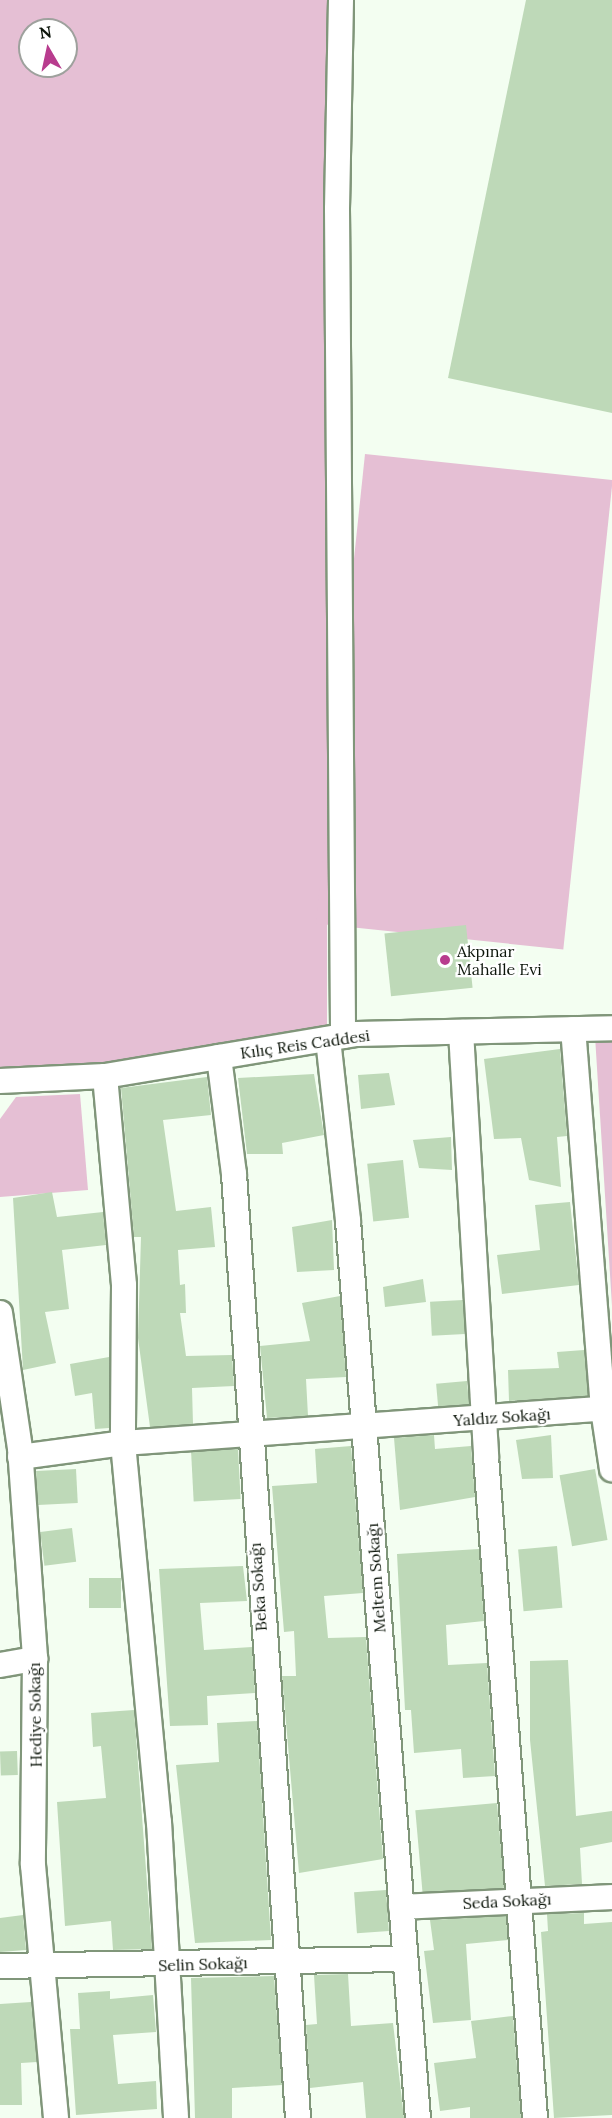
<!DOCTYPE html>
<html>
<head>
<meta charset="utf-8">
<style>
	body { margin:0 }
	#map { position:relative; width:612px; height:2118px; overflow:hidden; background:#f3fef1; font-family:Lora,serif }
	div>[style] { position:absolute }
	.green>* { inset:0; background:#e5bfd4; transform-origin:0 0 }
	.building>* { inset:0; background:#bed9b8; transform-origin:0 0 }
	.roads { filter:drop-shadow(2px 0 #80967a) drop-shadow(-2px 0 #80967a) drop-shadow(0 2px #80967a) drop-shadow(0 -2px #80967a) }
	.minor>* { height:24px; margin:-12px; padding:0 12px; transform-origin:12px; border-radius:12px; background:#fff }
	.dots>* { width:16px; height:16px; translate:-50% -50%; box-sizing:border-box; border:3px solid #fff; border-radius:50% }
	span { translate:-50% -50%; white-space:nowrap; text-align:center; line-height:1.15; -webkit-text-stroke:4.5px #fff; paint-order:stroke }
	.poi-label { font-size:16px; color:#0c150a }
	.left { translate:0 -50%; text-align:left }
	.street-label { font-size:16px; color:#0c150a }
	.north { position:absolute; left:18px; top:18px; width:60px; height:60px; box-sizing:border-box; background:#fff; border:2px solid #9ea19d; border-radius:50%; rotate:351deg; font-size:16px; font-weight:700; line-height:24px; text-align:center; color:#0c150a }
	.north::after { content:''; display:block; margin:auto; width:21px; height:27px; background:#b83c8e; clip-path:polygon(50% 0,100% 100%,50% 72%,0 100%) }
</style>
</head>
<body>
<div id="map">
	<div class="green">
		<i style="clip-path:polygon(evenodd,0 0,328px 0,327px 1026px,107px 1070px,0 1072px,0 0,30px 30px,66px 30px,66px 66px,30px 66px,30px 30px)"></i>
		<i style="left:365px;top:454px;width:249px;height:472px;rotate:6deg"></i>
		<i style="clip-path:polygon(612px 1035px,612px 1306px,595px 1036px)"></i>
		<i style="clip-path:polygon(80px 1094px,88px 1190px,0 1197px,0 1119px,16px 1097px)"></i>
	</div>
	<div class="building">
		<i style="clip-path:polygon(526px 0,612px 0,612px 413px,448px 378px)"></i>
		<i style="left:466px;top:925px;width:63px;height:82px;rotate:84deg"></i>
		<i style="clip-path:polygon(560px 1049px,567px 1136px,557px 1137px,561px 1187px,529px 1180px,521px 1138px,494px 1139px,484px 1059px)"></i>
		<i style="clip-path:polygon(389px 1073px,395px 1105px,361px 1109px,358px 1075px)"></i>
		<i style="clip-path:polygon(314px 1074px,324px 1135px,282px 1143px,283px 1154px,247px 1154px,238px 1078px)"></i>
		<i style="clip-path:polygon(207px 1077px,211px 1115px,163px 1120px,176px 1211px,211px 1207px,215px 1247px,178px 1250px,180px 1285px,185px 1284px,186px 1313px,180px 1313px,186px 1356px,232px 1355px,234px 1386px,192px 1388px,193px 1424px,150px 1427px,138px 1338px,141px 1237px,134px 1237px,121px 1088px)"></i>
		<i style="clip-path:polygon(451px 1137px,452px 1170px,419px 1168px,413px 1140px)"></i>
		<i style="left:403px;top:1160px;width:58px;height:36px;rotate:84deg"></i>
		<i style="clip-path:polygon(52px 1192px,57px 1217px,103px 1212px,106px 1245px,62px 1250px,69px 1309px,45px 1312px,56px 1363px,23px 1370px,13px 1198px)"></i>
		<i style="clip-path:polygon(570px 1202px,579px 1285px,502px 1294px,497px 1255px,540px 1250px,535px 1205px)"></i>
		<i style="clip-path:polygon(332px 1220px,334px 1270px,297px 1272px,292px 1227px)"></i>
		<i style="clip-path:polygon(423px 1279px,426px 1302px,385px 1307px,383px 1287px)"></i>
		<i style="clip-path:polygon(340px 1296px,346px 1377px,306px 1379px,308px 1416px,267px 1418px,260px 1346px,310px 1341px,302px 1303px)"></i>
		<i style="left:463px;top:1300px;width:34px;height:33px;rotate:87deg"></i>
		<i style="clip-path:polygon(584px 1350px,588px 1396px,509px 1401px,508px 1370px,559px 1368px,557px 1352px)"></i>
		<i style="clip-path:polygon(109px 1357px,109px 1428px,95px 1429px,92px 1393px,75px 1396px,70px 1364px)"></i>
		<i style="left:467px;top:1381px;width:23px;height:31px;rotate:85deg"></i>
		<i style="clip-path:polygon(434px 1435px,435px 1449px,471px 1446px,475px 1497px,400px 1510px,394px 1438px)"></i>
		<i style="clip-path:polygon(551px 1435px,553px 1478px,522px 1479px,516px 1440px)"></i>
		<i style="clip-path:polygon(351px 1446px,363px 1593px,324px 1596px,328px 1638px,366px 1637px,383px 1859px,299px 1873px,282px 1676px,296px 1676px,294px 1631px,284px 1632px,272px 1486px,317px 1483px,315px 1449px)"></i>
		<i style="left:238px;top:1449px;width:50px;height:47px;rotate:87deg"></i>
		<i style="left:76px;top:1469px;width:34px;height:40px;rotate:87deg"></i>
		<i style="left:595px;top:1469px;width:72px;height:36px;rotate:80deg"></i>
		<i style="left:72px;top:1528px;width:34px;height:32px;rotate:83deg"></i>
		<i style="left:557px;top:1546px;width:62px;height:39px;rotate:85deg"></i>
		<i style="clip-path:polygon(479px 1549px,484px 1621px,446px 1625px,448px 1665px,487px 1663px,495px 1776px,463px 1778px,461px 1749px,414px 1753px,411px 1710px,405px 1710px,397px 1554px)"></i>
		<i style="clip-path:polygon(243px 1566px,247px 1601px,200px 1603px,204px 1650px,252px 1647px,255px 1693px,207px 1696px,208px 1725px,170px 1726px,159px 1569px)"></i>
		<i style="left:89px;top:1578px;width:32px;height:30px"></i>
		<i style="clip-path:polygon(568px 1660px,576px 1816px,612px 1811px,612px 1842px,580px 1848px,582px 1884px,545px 1886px,530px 1740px,530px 1661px)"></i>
		<i style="clip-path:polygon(134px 1710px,152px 1949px,113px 1950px,111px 1921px,65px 1926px,57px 1802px,106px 1798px,101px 1746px,93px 1747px,91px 1713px)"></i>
		<i style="clip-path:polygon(257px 1721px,271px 1940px,195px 1943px,176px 1765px,219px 1762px,217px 1723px)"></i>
		<i style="left:17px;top:1751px;width:24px;height:17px;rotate:88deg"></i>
		<i style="left:497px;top:1803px;width:85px;height:82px;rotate:85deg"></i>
		<i style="left:386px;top:1890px;width:41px;height:32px;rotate:86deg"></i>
		<i style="clip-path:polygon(584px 1913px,584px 1924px,612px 1922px,612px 2115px,554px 2118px,541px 1932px,548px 1931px,547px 1914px)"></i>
		<i style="clip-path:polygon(23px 1915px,26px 1950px,0 1952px,0 1918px)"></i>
		<i style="clip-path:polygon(506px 1916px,508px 1940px,466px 1944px,471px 2020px,433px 2023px,424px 1951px,434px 1950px,430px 1920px)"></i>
		<i style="clip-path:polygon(348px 1974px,351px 2026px,393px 2023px,404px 2118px,366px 2118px,363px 2082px,310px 2088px,306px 2025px,317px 2024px,314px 1975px)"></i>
		<i style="clip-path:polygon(274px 1976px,282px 2085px,232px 2088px,232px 2118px,195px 2118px,191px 1978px)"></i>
		<i style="clip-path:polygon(110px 1991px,110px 1999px,153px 1995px,156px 2032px,113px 2035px,118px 2084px,156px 2081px,157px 2109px,76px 2115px,70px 2029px,80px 2029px,78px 1993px)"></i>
		<i style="clip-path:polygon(31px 2002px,37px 2062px,21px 2063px,22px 2105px,0 2105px,0 2004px)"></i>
		<i style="clip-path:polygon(513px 2016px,521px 2118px,470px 2118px,470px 2107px,440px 2111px,434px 2063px,476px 2058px,471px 2021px)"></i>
	</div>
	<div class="roads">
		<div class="minor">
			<i style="left:341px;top:0;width:209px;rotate:91.1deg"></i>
			<i style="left:337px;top:209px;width:827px;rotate:89.58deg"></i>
			<i style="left:461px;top:1032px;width:425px;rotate:86.6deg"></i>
			<i style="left:486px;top:1456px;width:664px;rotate:85.77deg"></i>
			<i style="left:328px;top:1039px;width:183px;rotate:83.7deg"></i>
			<i style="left:348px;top:1221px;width:900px;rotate:85.54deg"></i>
			<i style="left:219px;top:1057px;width:118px;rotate:82.7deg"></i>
			<i style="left:234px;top:1174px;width:946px;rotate:86.12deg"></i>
			<i style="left:105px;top:1076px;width:210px;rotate:84.8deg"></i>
			<i style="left:124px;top:1285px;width:158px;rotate:90.4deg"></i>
			<i style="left:123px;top:1443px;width:381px;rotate:84.6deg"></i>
			<i style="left:159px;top:1822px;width:296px;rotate:86.7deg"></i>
			<i style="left:0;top:1081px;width:105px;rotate:-2.7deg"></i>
			<i style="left:105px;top:1076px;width:255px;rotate:-9.5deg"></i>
			<i style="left:357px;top:1034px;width:255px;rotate:-1.3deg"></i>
			<i style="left:0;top:1313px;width:136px;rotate:81.6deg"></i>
			<i style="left:20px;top:1448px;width:212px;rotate:85.9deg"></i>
			<i style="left:35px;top:1659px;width:206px;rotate:90.6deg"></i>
			<i style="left:33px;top:1865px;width:254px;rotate:84.8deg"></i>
			<i style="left:603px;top:1409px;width:61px;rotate:81.5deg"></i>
			<i style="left:20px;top:1457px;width:104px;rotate:-7.7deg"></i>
			<i style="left:123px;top:1443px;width:481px;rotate:-4.1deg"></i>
			<i style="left:603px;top:1409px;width:381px;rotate:-94.5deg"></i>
			<i style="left:0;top:1665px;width:36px;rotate:-10deg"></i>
			<i style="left:401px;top:1907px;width:211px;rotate:-2.7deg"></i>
			<i style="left:0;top:1966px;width:405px;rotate:-1deg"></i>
		</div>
	</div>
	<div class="dots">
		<i style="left:445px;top:960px;background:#b83c8e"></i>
	</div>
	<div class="poi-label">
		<span class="left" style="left:457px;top:960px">Akpınar<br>Mahalle Evi</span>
	</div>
	<div class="street-label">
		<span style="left:305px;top:1044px;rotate:-8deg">Kılıç Reis Caddesi</span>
		<span style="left:502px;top:1417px;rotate:-4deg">Yaldız Sokağı</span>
		<span style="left:376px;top:1578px;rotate:-94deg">Meltem Sokağı</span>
		<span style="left:258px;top:1587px;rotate:-94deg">Beka Sokağı</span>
		<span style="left:35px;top:1715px;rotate:-91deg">Hediye Sokağı</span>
		<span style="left:507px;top:1901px;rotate:-3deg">Seda Sokağı</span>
		<span style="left:203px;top:1964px;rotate:-2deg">Selin Sokağı</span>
	</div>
	<div class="north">N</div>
</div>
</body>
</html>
